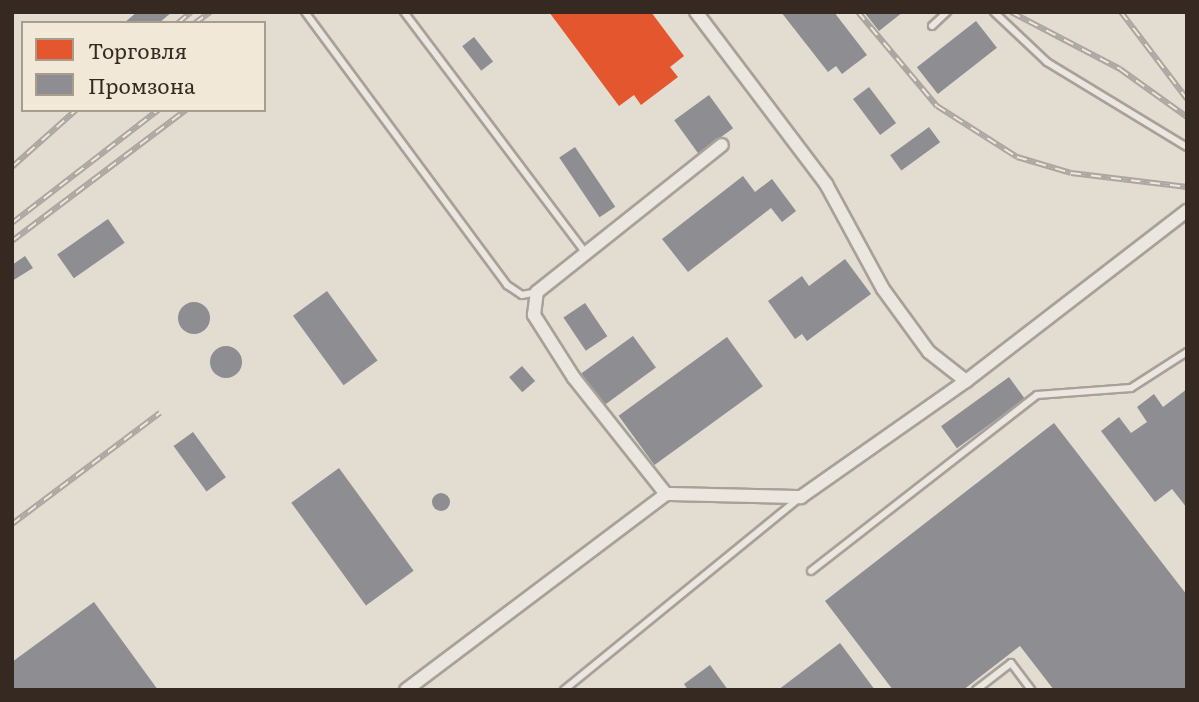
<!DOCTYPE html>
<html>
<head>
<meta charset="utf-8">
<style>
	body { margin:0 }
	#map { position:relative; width:1199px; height:702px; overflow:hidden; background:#e2dcd1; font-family:Literata,serif }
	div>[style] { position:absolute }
	.shops>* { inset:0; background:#e4572e }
	.industry>* { inset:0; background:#8d8d92; transform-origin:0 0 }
	.round { border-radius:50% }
	.roads { filter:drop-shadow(2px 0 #a8a199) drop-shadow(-2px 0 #a8a199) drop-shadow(0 2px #a8a199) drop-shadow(0 -2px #a8a199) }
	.lane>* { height:6px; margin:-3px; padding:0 3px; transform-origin:3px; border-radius:3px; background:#ebe7e0 }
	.street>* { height:12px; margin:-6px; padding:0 6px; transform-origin:6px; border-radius:6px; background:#ebe7e0 }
	.rail>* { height:6px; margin-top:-3px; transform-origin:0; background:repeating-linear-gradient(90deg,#f2e8d7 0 10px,#aba6a1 0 20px); box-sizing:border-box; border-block:2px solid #aba6a1 }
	span { translate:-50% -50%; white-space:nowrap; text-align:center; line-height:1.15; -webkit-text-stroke:7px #f2e8d7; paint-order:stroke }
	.frame { position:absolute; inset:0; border:14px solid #362921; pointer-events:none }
	.legend { position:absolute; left:21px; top:21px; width:245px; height:91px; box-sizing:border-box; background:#f2e8d7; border:2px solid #a79c8e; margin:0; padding:9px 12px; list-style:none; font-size:21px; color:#362921 }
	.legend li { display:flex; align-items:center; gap:14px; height:35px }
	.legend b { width:35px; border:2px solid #a79c8e }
</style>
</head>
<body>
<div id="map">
	<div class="shops">
		<i style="clip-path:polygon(549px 12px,651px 12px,684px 56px,670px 67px,678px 77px,641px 105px,634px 95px,619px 106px)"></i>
	</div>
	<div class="industry">
		<i style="clip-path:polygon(137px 12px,172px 12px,159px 23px,124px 23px)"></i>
		<i style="clip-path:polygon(781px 12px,834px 12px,867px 55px,842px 74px,836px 66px,828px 72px)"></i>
		<i style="clip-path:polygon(864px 12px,903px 12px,879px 31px)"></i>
		<i style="left:976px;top:21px;width:34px;height:75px;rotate:52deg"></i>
		<i style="left:474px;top:37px;width:31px;height:15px;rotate:52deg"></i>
		<i style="left:869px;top:87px;width:45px;height:20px;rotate:53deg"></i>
		<i style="left:709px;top:95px;width:41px;height:43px;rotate:54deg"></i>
		<i style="left:929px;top:127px;width:19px;height:48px;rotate:54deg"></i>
		<i style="left:575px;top:147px;width:72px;height:19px;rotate:56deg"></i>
		<i style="clip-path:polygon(743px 176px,755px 192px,772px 179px,796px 211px,782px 222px,771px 208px,688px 272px,662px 239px)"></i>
		<i style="left:108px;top:219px;width:29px;height:62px;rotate:55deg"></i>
		<i style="clip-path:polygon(25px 256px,33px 268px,12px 281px,12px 265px)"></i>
		<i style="clip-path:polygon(845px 259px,871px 294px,807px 341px,802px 334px,795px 339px,768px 301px,802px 276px,809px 286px)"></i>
		<i style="left:327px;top:291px;width:86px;height:42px;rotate:54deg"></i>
		<i class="round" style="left:178px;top:302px;width:32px;height:32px"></i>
		<i style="left:585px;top:303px;width:40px;height:26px;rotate:56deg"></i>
		<i style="left:633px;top:336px;width:39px;height:64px;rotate:54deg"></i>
		<i style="left:727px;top:337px;width:61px;height:134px;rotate:54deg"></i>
		<i class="round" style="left:210px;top:346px;width:32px;height:32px"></i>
		<i style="left:522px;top:366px;width:20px;height:17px;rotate:49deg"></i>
		<i style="left:1009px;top:377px;width:27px;height:84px;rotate:54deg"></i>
		<i style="clip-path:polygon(1187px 389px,1187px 508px,1172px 489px,1155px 502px,1101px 431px,1119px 417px,1131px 433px,1147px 422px,1137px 407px,1154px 394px,1163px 407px)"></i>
		<i style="clip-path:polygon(1054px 423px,1187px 595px,1187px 690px,1054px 690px,1020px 646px,963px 690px,893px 690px,825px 601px)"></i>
		<i style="left:193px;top:432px;width:56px;height:24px;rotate:54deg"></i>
		<i style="left:339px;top:468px;width:127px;height:59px;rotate:54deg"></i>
		<i class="round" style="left:432px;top:493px;width:18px;height:18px"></i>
		<i style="clip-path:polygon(94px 602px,158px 690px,12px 690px,12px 662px)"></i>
		<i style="clip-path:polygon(840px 643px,875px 690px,778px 690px)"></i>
		<i style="clip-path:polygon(710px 665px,728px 690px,688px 690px,684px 684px)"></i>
	</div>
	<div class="roads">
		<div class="lane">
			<i style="left:305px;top:12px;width:340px;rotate:53.5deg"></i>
			<i style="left:507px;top:285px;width:18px;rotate:34deg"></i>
			<i style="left:522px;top:295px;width:15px;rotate:-11deg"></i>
			<i style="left:404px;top:12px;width:299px;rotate:53deg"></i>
			<i style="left:994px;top:12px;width:73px;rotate:43.3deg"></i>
			<i style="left:1047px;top:62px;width:164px;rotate:31.3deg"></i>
			<i style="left:932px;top:26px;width:21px;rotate:-43deg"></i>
			<i style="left:811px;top:571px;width:286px;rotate:-37.9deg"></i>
			<i style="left:1037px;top:395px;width:94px;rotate:-4.3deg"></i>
			<i style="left:1131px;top:388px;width:67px;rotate:-32.7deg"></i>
			<i style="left:564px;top:690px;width:303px;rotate:-39.2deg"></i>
			<i style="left:976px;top:690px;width:44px;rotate:-37.6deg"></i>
			<i style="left:1011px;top:663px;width:34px;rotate:53deg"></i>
		</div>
		<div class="street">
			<i style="left:696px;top:12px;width:216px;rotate:52.9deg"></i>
			<i style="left:826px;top:184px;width:119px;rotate:61.5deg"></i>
			<i style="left:883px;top:289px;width:78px;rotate:53.9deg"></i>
			<i style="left:929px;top:352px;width:47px;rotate:38.1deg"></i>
			<i style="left:666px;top:494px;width:148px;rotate:-128.4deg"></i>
			<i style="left:574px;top:378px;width:75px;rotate:-122.4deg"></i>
			<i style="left:534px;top:315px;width:23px;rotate:-83deg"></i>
			<i style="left:537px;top:292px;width:236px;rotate:-38.5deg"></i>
			<i style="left:406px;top:690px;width:326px;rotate:-37deg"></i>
			<i style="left:666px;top:494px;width:135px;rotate:1.3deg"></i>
			<i style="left:801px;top:497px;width:202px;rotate:-35.1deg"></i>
			<i style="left:966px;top:381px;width:279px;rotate:-37.6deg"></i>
		</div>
	</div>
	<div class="rail">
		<i style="left:858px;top:12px;width:123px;rotate:50deg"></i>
		<i style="left:937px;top:106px;width:95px;rotate:32.5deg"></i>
		<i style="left:1017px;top:157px;width:56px;rotate:16.5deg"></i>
		<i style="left:1071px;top:173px;width:117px;rotate:6.9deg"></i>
		<i style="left:1011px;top:12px;width:123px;rotate:27.6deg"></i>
		<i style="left:1120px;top:69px;width:82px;rotate:35.6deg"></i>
		<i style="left:1121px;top:12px;width:109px;rotate:52.8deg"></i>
		<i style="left:178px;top:23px;width:17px;rotate:-40deg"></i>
		<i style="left:195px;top:23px;width:19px;rotate:-36deg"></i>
		<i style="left:12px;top:167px;width:86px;rotate:-41.7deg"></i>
		<i style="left:12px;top:223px;width:185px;rotate:-37.7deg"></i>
		<i style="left:12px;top:241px;width:218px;rotate:-37deg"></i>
		<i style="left:12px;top:524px;width:185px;rotate:-36.9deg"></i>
	</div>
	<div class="frame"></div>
	<ul class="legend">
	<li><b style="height:19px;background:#e4572e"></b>Торговля</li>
	<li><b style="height:19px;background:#8d8d92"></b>Промзона</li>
	</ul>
</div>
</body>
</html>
